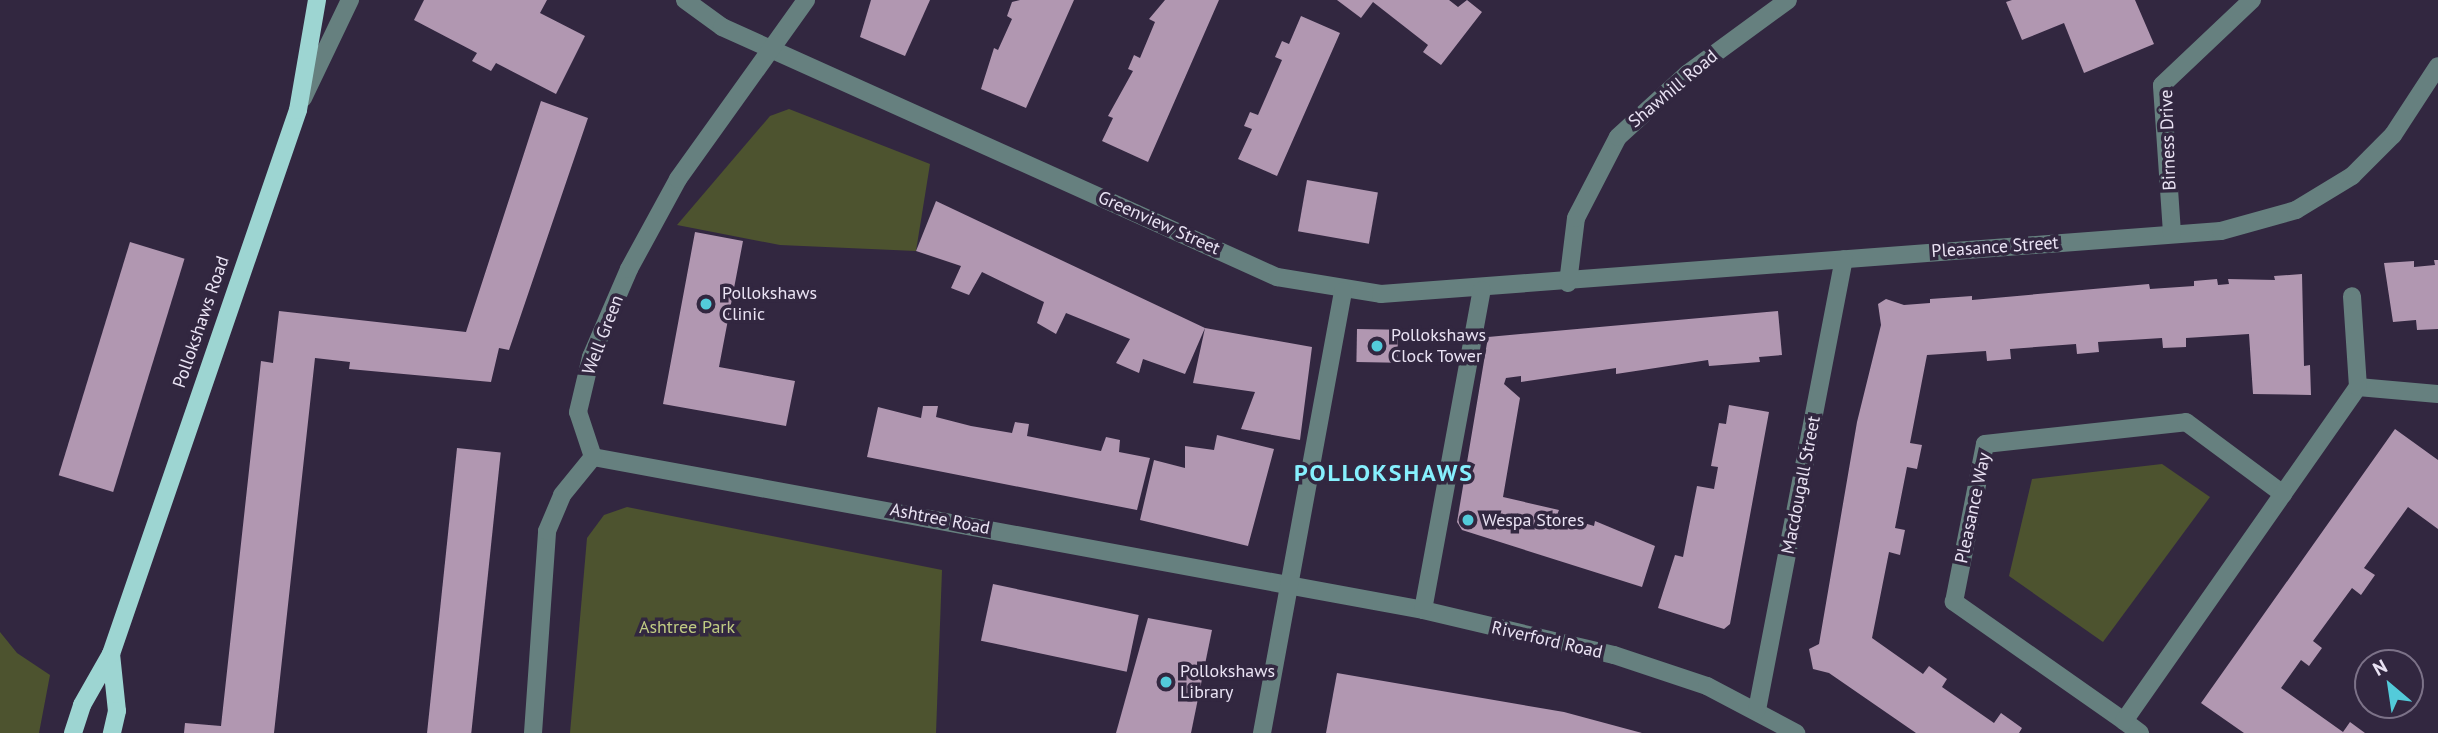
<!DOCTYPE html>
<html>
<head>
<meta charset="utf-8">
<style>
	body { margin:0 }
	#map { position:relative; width:2438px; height:733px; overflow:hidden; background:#322740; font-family:"PT Sans",sans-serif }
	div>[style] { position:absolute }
	.green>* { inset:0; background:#4d532f }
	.building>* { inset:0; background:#b197b1; transform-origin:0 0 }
	.minor>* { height:18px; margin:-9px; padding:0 9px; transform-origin:9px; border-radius:9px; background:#66807f }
	.major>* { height:18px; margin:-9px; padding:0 9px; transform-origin:9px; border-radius:9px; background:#9dd5d2 }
	.dots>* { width:19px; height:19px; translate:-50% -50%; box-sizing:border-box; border:4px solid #322740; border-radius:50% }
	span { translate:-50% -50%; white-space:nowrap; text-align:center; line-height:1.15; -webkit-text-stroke:7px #322740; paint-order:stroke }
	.street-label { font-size:18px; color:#eae3f4 }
	.poi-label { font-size:18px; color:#eae3f4 }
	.left { translate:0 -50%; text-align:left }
	.park-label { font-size:18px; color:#c0cc83 }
	.district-label { font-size:24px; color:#86f0fe; font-weight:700; letter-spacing:2px }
	.north { position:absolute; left:2354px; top:649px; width:70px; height:70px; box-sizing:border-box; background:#322740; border:2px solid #7c7288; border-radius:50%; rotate:331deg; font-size:19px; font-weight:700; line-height:28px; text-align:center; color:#eae3f4 }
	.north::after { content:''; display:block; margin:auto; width:24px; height:32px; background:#53cbda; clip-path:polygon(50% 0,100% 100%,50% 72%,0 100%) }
</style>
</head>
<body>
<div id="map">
	<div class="green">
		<i style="clip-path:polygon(789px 109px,930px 164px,916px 251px,780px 245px,677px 225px,770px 116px)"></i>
		<i style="clip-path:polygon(2162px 464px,2210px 497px,2103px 642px,2009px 576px,2032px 479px)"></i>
		<i style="clip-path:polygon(627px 507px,942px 570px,936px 733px,570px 733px,587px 538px,604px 515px)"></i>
		<i style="clip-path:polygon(0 632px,17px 653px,50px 675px,39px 733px,0 733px)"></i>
	</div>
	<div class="building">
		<i style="clip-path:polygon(424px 0,547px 0,540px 13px,585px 36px,556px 94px,496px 63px,491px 71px,472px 61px,477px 53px,414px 20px)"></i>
		<i style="clip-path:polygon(871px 0,930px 0,905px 56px,860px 37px)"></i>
		<i style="clip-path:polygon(1020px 0,1074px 0,1026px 108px,981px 89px,994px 48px,998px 50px,1012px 19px,1007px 16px,1012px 2px)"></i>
		<i style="clip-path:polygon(1165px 0,1219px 0,1148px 162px,1102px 141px,1113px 118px,1108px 116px,1133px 71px,1128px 69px,1134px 55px,1140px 58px,1155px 22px,1149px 19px)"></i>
		<i style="clip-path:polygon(1337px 0,1449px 0,1458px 7px,1467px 0,1482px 12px,1441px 65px,1423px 52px,1428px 45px,1373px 2px,1361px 18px)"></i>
		<i style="clip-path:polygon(2012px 0,2135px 0,2154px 44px,2084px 73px,2064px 23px,2022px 40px,2006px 2px)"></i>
		<i style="clip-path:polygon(1301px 16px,1340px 33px,1277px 176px,1238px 159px,1252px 129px,1244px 126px,1250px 112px,1258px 115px,1282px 60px,1275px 57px,1282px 41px,1289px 44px)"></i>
		<i style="clip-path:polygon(541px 101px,588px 118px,509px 350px,499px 348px,491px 382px,349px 369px,350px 362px,315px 358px,274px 733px,184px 733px,185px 723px,221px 726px,261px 361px,273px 363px,279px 311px,466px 332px)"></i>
		<i style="left:1307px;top:180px;width:72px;height:52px;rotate:10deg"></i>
		<i style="clip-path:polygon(936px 201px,1205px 328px,1312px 347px,1300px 440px,1241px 429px,1255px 392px,1193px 383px,1205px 328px,1185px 374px,1143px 359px,1139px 373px,1116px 363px,1130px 339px,1066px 313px,1056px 334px,1037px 323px,1044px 302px,982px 272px,969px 295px,951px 288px,961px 266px,916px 251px)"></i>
		<i style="clip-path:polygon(695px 232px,743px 241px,719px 367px,795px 381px,786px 426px,663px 404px)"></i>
		<i style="left:130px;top:242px;width:57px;height:244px;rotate:17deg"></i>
		<i style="clip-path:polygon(2434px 260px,2438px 260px,2438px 329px,2417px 330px,2416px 320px,2393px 322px,2384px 263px,2414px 261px,2414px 267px,2435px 265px)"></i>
		<i style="clip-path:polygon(2302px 274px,2304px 366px,2310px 365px,2311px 395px,2253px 394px,2249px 334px,2186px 338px,2186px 347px,2163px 348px,2162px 338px,2098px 342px,2099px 352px,2077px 354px,2076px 344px,2010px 349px,2011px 359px,1987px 361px,1986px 351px,1927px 355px,1910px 443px,1922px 445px,1917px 469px,1907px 467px,1895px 528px,1905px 530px,1900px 555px,1889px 552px,1872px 638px,1923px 674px,1929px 666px,1947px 679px,1942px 687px,1994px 723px,2001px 713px,2022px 728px,2019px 733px,1916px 733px,1829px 673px,1813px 669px,1809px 649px,1819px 644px,1857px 422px,1881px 325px,1878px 304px,1886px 299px,1904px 305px,1930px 303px,1930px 299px,1972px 296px,1972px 300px,2149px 284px,2150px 289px,2194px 286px,2194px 281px,2217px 279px,2218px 285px,2229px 284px,2228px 279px,2275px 280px,2274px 276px)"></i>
		<i style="clip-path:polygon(1778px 311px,1782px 355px,1759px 357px,1760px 362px,1709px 366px,1708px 360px,1616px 374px,1616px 368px,1521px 382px,1521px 376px,1506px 378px,1504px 384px,1520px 398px,1503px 497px,1559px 510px,1557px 515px,1594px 526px,1595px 521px,1655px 546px,1642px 587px,1462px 530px,1457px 522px,1488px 337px)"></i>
		<i style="left:1357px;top:329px;width:41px;height:33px;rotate:1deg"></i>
		<i style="clip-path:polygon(1729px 405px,1769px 412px,1730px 624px,1724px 629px,1658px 608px,1675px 555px,1683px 557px,1697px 486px,1714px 489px,1718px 467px,1711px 466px,1719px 423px,1726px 424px)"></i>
		<i style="clip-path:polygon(923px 406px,938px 406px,936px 417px,971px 426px,1012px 433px,1015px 422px,1029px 424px,1027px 436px,1101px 451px,1106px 437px,1120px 440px,1119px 452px,1150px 458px,1137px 510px,867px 457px,878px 407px,921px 418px)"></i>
		<i style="clip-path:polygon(2395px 429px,2438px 460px,2438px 529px,2408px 507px,2364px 568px,2375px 575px,2361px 595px,2352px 588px,2313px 641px,2322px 648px,2309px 666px,2301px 660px,2281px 688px,2343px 732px,2350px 722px,2365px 733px,2244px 733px,2201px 703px)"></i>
		<i style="clip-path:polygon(1217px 435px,1274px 449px,1248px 546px,1140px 520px,1154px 460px,1185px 468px,1185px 446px,1214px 450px)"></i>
		<i style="left:457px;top:448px;width:44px;height:287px;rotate:6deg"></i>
		<i style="left:993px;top:584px;width:149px;height:58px;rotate:12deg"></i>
		<i style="clip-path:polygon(1148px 618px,1212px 630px,1191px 733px,1116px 733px)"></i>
		<i style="clip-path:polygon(1337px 673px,1564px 712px,1642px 733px,1326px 733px)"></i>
	</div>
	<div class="minor">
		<i style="left:685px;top:0;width:46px;rotate:36.1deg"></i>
		<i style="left:722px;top:27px;width:609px;rotate:24.25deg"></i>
		<i style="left:1277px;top:277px;width:105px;rotate:9.3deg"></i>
		<i style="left:1381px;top:294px;width:842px;rotate:-4.29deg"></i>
		<i style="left:2221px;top:231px;width:78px;rotate:-15.6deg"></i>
		<i style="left:2296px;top:210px;width:66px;rotate:-31.3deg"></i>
		<i style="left:2352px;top:176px;width:58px;rotate:-45deg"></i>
		<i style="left:2393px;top:135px;width:82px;rotate:-56.9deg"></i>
		<i style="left:303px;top:98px;width:109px;rotate:-64.4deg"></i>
		<i style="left:2172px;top:233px;width:148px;rotate:-93.9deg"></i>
		<i style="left:2162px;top:85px;width:124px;rotate:-43.4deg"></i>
		<i style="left:1568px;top:283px;width:65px;rotate:-83deg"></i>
		<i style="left:1576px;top:218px;width:91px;rotate:-62.6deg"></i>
		<i style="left:1618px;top:137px;width:93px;rotate:-42.4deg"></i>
		<i style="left:1687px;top:74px;width:125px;rotate:-36.2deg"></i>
		<i style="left:2358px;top:387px;width:80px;rotate:5deg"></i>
		<i style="left:593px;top:457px;width:844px;rotate:10.44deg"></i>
		<i style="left:1423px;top:610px;width:196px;rotate:13.3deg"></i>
		<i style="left:1614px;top:655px;width:98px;rotate:18.4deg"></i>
		<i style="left:1707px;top:686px;width:101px;rotate:27.8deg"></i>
		<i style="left:593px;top:457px;width:47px;rotate:-108.4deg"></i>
		<i style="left:578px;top:412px;width:57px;rotate:-76.7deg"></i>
		<i style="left:591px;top:357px;width:96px;rotate:-66.6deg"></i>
		<i style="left:629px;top:269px;width:102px;rotate:-61.4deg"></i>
		<i style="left:678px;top:179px;width:220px;rotate:-54.4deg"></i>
		<i style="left:1423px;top:610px;width:325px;rotate:-79.6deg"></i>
		<i style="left:1757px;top:710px;width:459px;rotate:-79.1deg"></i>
		<i style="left:2124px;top:721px;width:208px;rotate:-145deg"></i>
		<i style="left:1954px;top:602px;width:161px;rotate:-78.9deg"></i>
		<i style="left:1985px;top:444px;width:202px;rotate:-6.2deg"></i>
		<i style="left:2186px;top:422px;width:121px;rotate:36.6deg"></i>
		<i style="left:533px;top:733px;width:202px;rotate:-86deg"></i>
		<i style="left:547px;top:531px;width:39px;rotate:-67deg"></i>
		<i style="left:562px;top:495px;width:49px;rotate:-50.8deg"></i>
		<i style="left:1262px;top:733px;width:449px;rotate:-79.6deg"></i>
		<i style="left:2140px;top:733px;width:20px;rotate:-143deg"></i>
		<i style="left:2124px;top:721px;width:408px;rotate:-55deg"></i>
		<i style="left:2358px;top:387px;width:91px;rotate:-93.8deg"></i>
	</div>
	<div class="major">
		<i style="left:111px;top:654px;width:57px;rotate:84deg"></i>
		<i style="left:117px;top:711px;width:23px;rotate:103deg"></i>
		<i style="left:73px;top:733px;width:29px;rotate:-72deg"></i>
		<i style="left:82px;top:705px;width:59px;rotate:-60.4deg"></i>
		<i style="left:111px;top:654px;width:575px;rotate:-71.03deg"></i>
		<i style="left:298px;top:110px;width:112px;rotate:-80.2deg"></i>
	</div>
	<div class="dots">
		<i style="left:706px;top:304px;background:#53cbda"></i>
		<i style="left:1377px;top:346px;background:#53cbda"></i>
		<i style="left:1468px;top:520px;background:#53cbda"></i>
		<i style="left:1166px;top:682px;background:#53cbda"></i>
	</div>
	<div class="street-label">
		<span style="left:1673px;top:89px;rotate:-40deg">Shawhill Road</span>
		<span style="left:2168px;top:140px;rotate:-92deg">Birness Drive</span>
		<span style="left:1159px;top:223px;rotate:24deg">Greenview Street</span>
		<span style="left:1995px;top:247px;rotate:-4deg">Pleasance Street</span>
		<span style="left:201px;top:322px;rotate:-71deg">Pollokshaws Road</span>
		<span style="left:603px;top:335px;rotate:-69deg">Well Green</span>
		<span style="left:1801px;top:485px;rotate:-79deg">Macdougall Street</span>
		<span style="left:1973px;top:508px;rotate:-78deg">Pleasance Way</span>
		<span style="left:940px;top:519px;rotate:11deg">Ashtree Road</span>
		<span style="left:1547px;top:640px;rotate:13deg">Riverford Road</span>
	</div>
	<div class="poi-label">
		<span class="left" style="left:722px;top:304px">Pollokshaws<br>Clinic</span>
		<span class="left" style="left:1391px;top:346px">Pollokshaws<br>Clock Tower</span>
		<span class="left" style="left:1482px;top:520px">Wespa Stores</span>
		<span class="left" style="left:1180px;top:682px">Pollokshaws<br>Library</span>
	</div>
	<div class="park-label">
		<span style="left:687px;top:627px">Ashtree Park</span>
	</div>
	<div class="district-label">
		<span style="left:1384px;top:473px">POLLOKSHAWS</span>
	</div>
	<div class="north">N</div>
</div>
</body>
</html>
